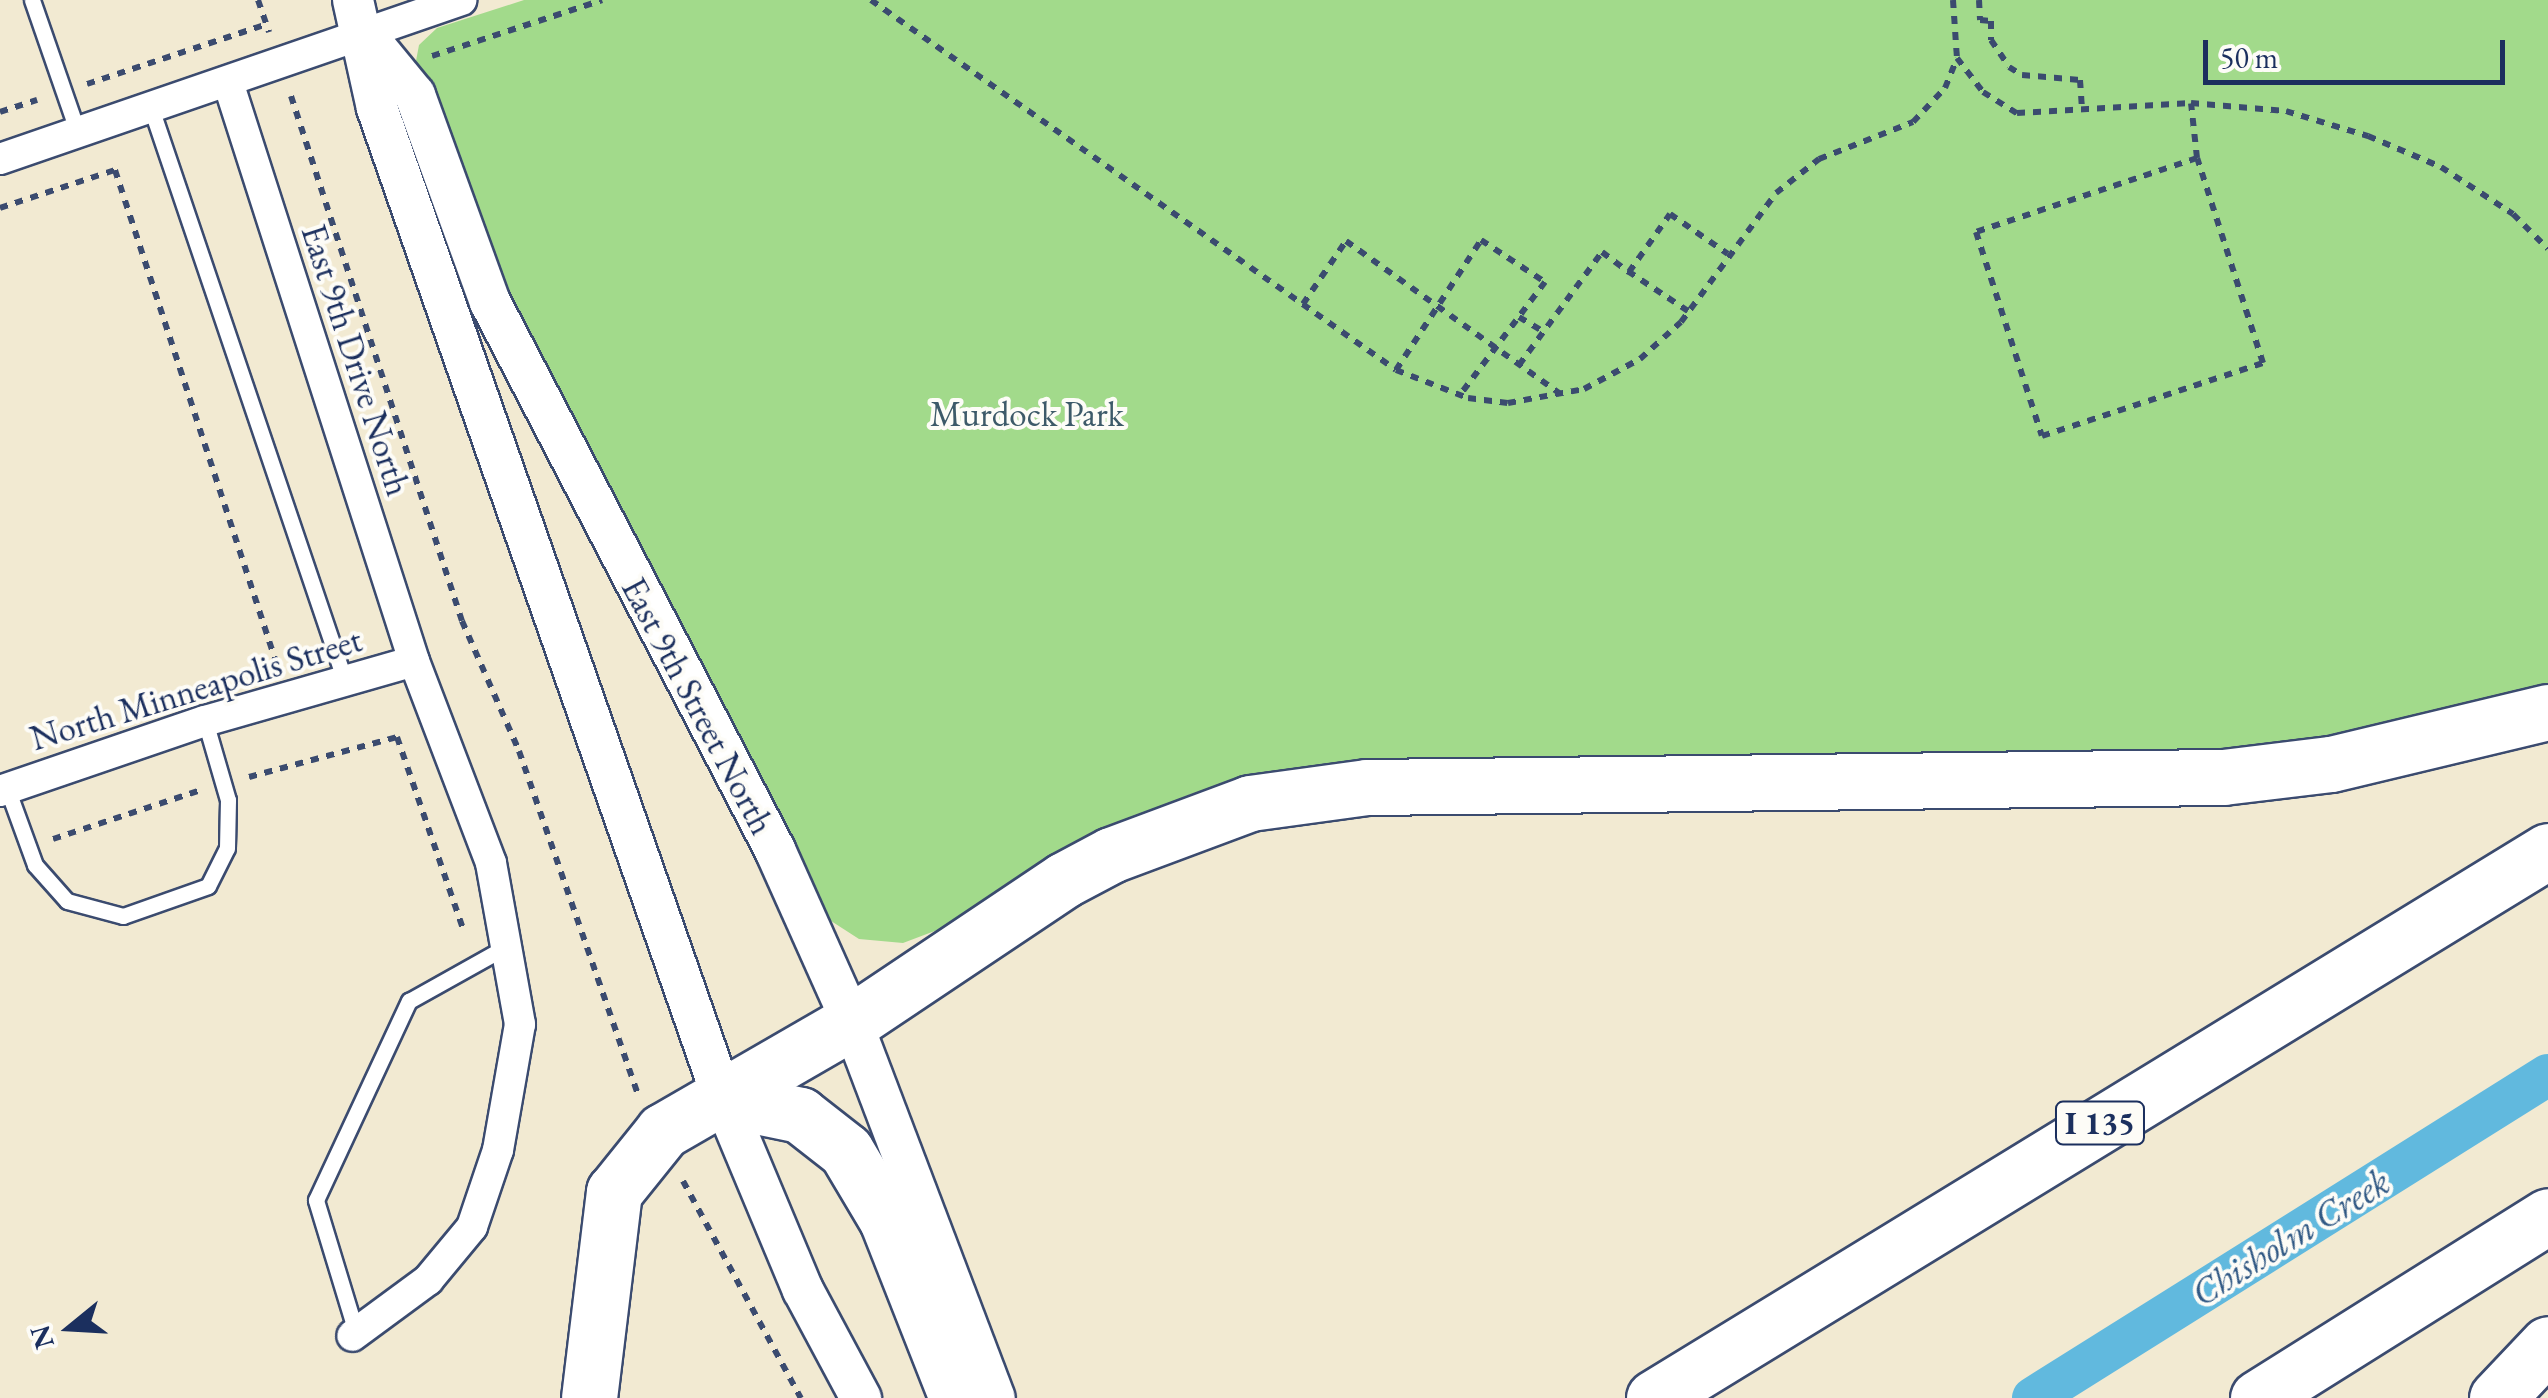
<!DOCTYPE html>
<html>
<head>
<meta charset="utf-8">
<style>
	body { margin:0 }
	#map { position:relative; width:2548px; height:1398px; overflow:hidden; background:#f2ead2; font-family:"EB Garamond",serif }
	div>[style] { position:absolute }
	.green>* { inset:0; background:#a2da8b }
	.canal>* { height:42px; margin:-21px; padding:0 21px; transform-origin:21px; border-radius:21px; background:#61b9de }
	.path>* { height:6px; margin-top:-3px; transform-origin:0; background:repeating-linear-gradient(90deg,#3b4b6f 0 8px,transparent 0 16px) }
	.roads { filter:drop-shadow(2px 0 #3b4b6f) drop-shadow(-2px 0 #3b4b6f) drop-shadow(0 2px #3b4b6f) drop-shadow(0 -2px #3b4b6f) }
	.service>* { height:15px; margin:-7.5px; padding:0 7.5px; transform-origin:7.5px; border-radius:7.5px; background:#fff }
	.minor>* { height:30px; margin:-15px; padding:0 15px; transform-origin:15px; border-radius:15px; background:#fff }
	.tertiary>* { height:40px; margin:-20px; padding:0 20px; transform-origin:20px; border-radius:20px; background:#fff }
	.motorway>* { height:55px; margin:-27.5px; padding:0 27.5px; transform-origin:27.5px; border-radius:27.5px; background:#fff }
	span { translate:-50% -50%; white-space:nowrap; text-align:center; line-height:1.15; -webkit-text-stroke:8px #fdfcf7; paint-order:stroke }
	.shield-label span { padding:2px 8px; background:#fdfcf7; border:2px solid; border-radius:8px; -webkit-text-stroke-width:0 }
	.shield-label { font-size:32px; color:#1b2f5e; font-weight:700 }
	.street-label { font-size:35px; color:#1b2f5e }
	.park-label { font-size:35px; color:#3d5a69 }
	.water-label { font-size:38px; color:#305884; font-style:italic }
	.north { position:absolute; left:20px; top:1278px; width:100px; height:100px; -webkit-text-stroke:8px #fdfcf7; paint-order:stroke; rotate:252deg; font-size:28px; font-weight:700; line-height:40px; text-align:center; color:#1b2f5e }
	.north::after { content:''; display:block; margin:auto; width:35px; height:45px; background:#1b2f5e; clip-path:polygon(50% 0,100% 100%,50% 72%,0 100%) }
	.scale { position:absolute; left:2203px; top:40px; width:302px; height:45px; box-sizing:border-box; border:5px solid #1b2f5e; border-top:0; padding-left:12px; font-size:30px; line-height:35px; white-space:nowrap; color:#1b2f5e; -webkit-text-stroke:8px #fdfcf7; paint-order:stroke }
</style>
</head>
<body>
<div id="map">
	<div class="green">
		<i style="clip-path:polygon(524px 0,2548px 0,2548px 689px,2342px 735px,2205px 753px,1320px 765px,1191px 794px,1115px 826px,940px 929px,903px 943px,859px 939px,828px 919px,809px 893px,477px 235px,416px 61px,419px 45px,437px 28px)"></i>
	</div>
	<div class="canal">
		<i style="left:2033px;top:1398px;width:608px;rotate:-32.1deg"></i>
	</div>
	<div class="path">
		<i style="left:258px;top:0;width:34px;rotate:71deg"></i>
		<i style="left:871px;top:0;width:642px;rotate:35.17deg"></i>
		<i style="left:1396px;top:370px;width:77px;rotate:21.3deg"></i>
		<i style="left:1468px;top:398px;width:40px;rotate:7.1deg"></i>
		<i style="left:1508px;top:403px;width:77px;rotate:-10.4deg"></i>
		<i style="left:1584px;top:389px;width:64px;rotate:-28.2deg"></i>
		<i style="left:1640px;top:359px;width:55px;rotate:-42.1deg"></i>
		<i style="left:1681px;top:322px;width:160px;rotate:-53.6deg"></i>
		<i style="left:1776px;top:193px;width:55px;rotate:-38.3deg"></i>
		<i style="left:1819px;top:159px;width:101px;rotate:-21.5deg"></i>
		<i style="left:1913px;top:122px;width:47px;rotate:-46.7deg"></i>
		<i style="left:1945px;top:88px;width:32px;rotate:-68deg"></i>
		<i style="left:1953px;top:0;width:58px;rotate:86.1deg"></i>
		<i style="left:1957px;top:58px;width:43px;rotate:52.6deg"></i>
		<i style="left:1983px;top:92px;width:40px;rotate:32deg"></i>
		<i style="left:2017px;top:113px;width:174px;rotate:-3.3deg"></i>
		<i style="left:1979px;top:0;width:20px;rotate:87deg"></i>
		<i style="left:1980px;top:20px;width:11px;rotate:5deg"></i>
		<i style="left:1991px;top:21px;width:19px;rotate:90deg"></i>
		<i style="left:1991px;top:40px;width:32px;rotate:56deg"></i>
		<i style="left:2009px;top:67px;width:15px;rotate:32deg"></i>
		<i style="left:2022px;top:75px;width:58px;rotate:4.9deg"></i>
		<i style="left:2080px;top:80px;width:30px;rotate:86deg"></i>
		<i style="left:432px;top:56px;width:179px;rotate:-18.2deg"></i>
		<i style="left:87px;top:84px;width:190px;rotate:-18.4deg"></i>
		<i style="left:291px;top:96px;width:552px;rotate:71.96deg"></i>
		<i style="left:462px;top:621px;width:142px;rotate:66.3deg"></i>
		<i style="left:519px;top:751px;width:363px;rotate:70.9deg"></i>
		<i style="left:0;top:112px;width:39px;rotate:-18deg"></i>
		<i style="left:2197px;top:158px;width:233px;rotate:161.5deg"></i>
		<i style="left:1976px;top:232px;width:214px;rotate:72.1deg"></i>
		<i style="left:2042px;top:436px;width:233px;rotate:-18.3deg"></i>
		<i style="left:2263px;top:363px;width:215px;rotate:-107.8deg"></i>
		<i style="left:2197px;top:158px;width:55px;rotate:-96.2deg"></i>
		<i style="left:2191px;top:103px;width:95px;rotate:4.8deg"></i>
		<i style="left:2286px;top:111px;width:86px;rotate:17deg"></i>
		<i style="left:2368px;top:136px;width:79px;rotate:23deg"></i>
		<i style="left:2441px;top:167px;width:86px;rotate:33.1deg"></i>
		<i style="left:2513px;top:214px;width:49px;rotate:45deg"></i>
		<i style="left:0;top:208px;width:121px;rotate:-18.3deg"></i>
		<i style="left:115px;top:170px;width:518px;rotate:71.88deg"></i>
		<i style="left:1303px;top:304px;width:76px;rotate:-55.7deg"></i>
		<i style="left:1346px;top:241px;width:265px;rotate:35.5deg"></i>
		<i style="left:1688px;top:311px;width:71px;rotate:-146.5deg"></i>
		<i style="left:1629px;top:272px;width:71px;rotate:-54.7deg"></i>
		<i style="left:1670px;top:214px;width:70px;rotate:34.6deg"></i>
		<i style="left:1519px;top:317px;width:29px;rotate:31deg"></i>
		<i style="left:1519px;top:365px;width:140px;rotate:-53.7deg"></i>
		<i style="left:1602px;top:252px;width:34px;rotate:37deg"></i>
		<i style="left:1396px;top:370px;width:155px;rotate:-56.8deg"></i>
		<i style="left:1481px;top:240px;width:77px;rotate:33.3deg"></i>
		<i style="left:1545px;top:282px;width:141px;rotate:127deg"></i>
		<i style="left:249px;top:777px;width:153px;rotate:-15.1deg"></i>
		<i style="left:397px;top:737px;width:203px;rotate:71deg"></i>
		<i style="left:53px;top:839px;width:153px;rotate:-18.3deg"></i>
		<i style="left:683px;top:1181px;width:247px;rotate:61.5deg"></i>
	</div>
	<div class="roads">
		<div class="service">
			<i style="left:32px;top:0;width:141px;rotate:70.9deg"></i>
			<i style="left:151px;top:108px;width:605px;rotate:71.3deg"></i>
			<i style="left:7px;top:788px;width:82px;rotate:70deg"></i>
			<i style="left:35px;top:865px;width:48px;rotate:48.4deg"></i>
			<i style="left:67px;top:901px;width:58px;rotate:15deg"></i>
			<i style="left:123px;top:916px;width:90px;rotate:-19.4deg"></i>
			<i style="left:208px;top:886px;width:42px;rotate:-63.4deg"></i>
			<i style="left:227px;top:848px;width:48px;rotate:-88.8deg"></i>
			<i style="left:228px;top:800px;width:82px;rotate:-106.2deg"></i>
			<i style="left:356px;top:1332px;width:138px;rotate:-106.9deg"></i>
			<i style="left:316px;top:1200px;width:220px;rotate:-65deg"></i>
			<i style="left:409px;top:1001px;width:115px;rotate:-29.2deg"></i>
		</div>
		<div class="minor">
			<i style="left:228px;top:82px;width:608px;rotate:72.19deg"></i>
			<i style="left:414px;top:661px;width:216px;rotate:69.1deg"></i>
			<i style="left:491px;top:863px;width:164px;rotate:79.8deg"></i>
			<i style="left:520px;top:1024px;width:128px;rotate:99.9deg"></i>
			<i style="left:498px;top:1150px;width:81px;rotate:108.7deg"></i>
			<i style="left:472px;top:1227px;width:69px;rotate:129.7deg"></i>
			<i style="left:428px;top:1280px;width:94px;rotate:143.6deg"></i>
			<i style="left:0;top:159px;width:488px;rotate:-19deg"></i>
			<i style="left:0;top:791px;width:217px;rotate:-18.9deg"></i>
			<i style="left:205px;top:721px;width:217px;rotate:-16deg"></i>
		</div>
		<div class="tertiary">
			<i style="left:353px;top:0;width:111px;rotate:77.5deg"></i>
			<i style="left:377px;top:108px;width:1050px;rotate:70.75deg"></i>
			<i style="left:723px;top:1099px;width:207px;rotate:67.3deg"></i>
			<i style="left:803px;top:1290px;width:123px;rotate:61.8deg"></i>
			<i style="left:364px;top:33px;width:80px;rotate:50.6deg"></i>
			<i style="left:415px;top:95px;width:220px;rotate:70.1deg"></i>
			<i style="left:490px;top:302px;width:618px;rotate:62.52deg"></i>
			<i style="left:775px;top:850px;width:188px;rotate:65.9deg"></i>
			<i style="left:852px;top:1022px;width:402px;rotate:69.2deg"></i>
		</div>
		<div class="motorway">
			<i style="left:723px;top:1099px;width:79px;rotate:11.7deg"></i>
			<i style="left:800px;top:1115px;width:58px;rotate:38deg"></i>
			<i style="left:846px;top:1151px;width:80px;rotate:59.3deg"></i>
			<i style="left:887px;top:1220px;width:191px;rotate:68.5deg"></i>
			<i style="left:589px;top:1398px;width:208px;rotate:-83.1deg"></i>
			<i style="left:614px;top:1192px;width:78px;rotate:-51.2deg"></i>
			<i style="left:663px;top:1131px;width:218px;rotate:-30deg"></i>
			<i style="left:852px;top:1022px;width:255px;rotate:-33.8deg"></i>
			<i style="left:1064px;top:880px;width:53px;rotate:-28deg"></i>
			<i style="left:1111px;top:855px;width:148px;rotate:-20.5deg"></i>
			<i style="left:1250px;top:803px;width:118px;rotate:-7.8deg"></i>
			<i style="left:1367px;top:787px;width:856px;rotate:-0.67deg"></i>
			<i style="left:2223px;top:777px;width:109px;rotate:-6.9deg"></i>
			<i style="left:2331px;top:764px;width:223px;rotate:-13.5deg"></i>
			<i style="left:1654px;top:1398px;width:1048px;rotate:-31.46deg"></i>
			<i style="left:2258px;top:1398px;width:342px;rotate:-32.1deg"></i>
			<i style="left:2497px;top:1398px;width:74px;rotate:-46.6deg"></i>
		</div>
	</div>
	<div class="shield-label">
		<span style="left:2100px;top:1123px">I 135</span>
	</div>
	<div class="street-label">
		<span style="left:356px;top:360px;rotate:72deg">East 9th Drive North</span>
		<span style="left:196px;top:689px;rotate:-17deg">North Minneapolis Street</span>
		<span style="left:698px;top:706px;rotate:62deg">East 9th Street North</span>
	</div>
	<div class="park-label">
		<span style="left:1027px;top:414px">Murdock Park</span>
	</div>
	<div class="water-label">
		<span style="left:2290px;top:1237px;rotate:-32deg">Chisholm Creek</span>
	</div>
	<div class="north">N</div>
	<div class="scale">50 m</div>
</div>
</body>
</html>
